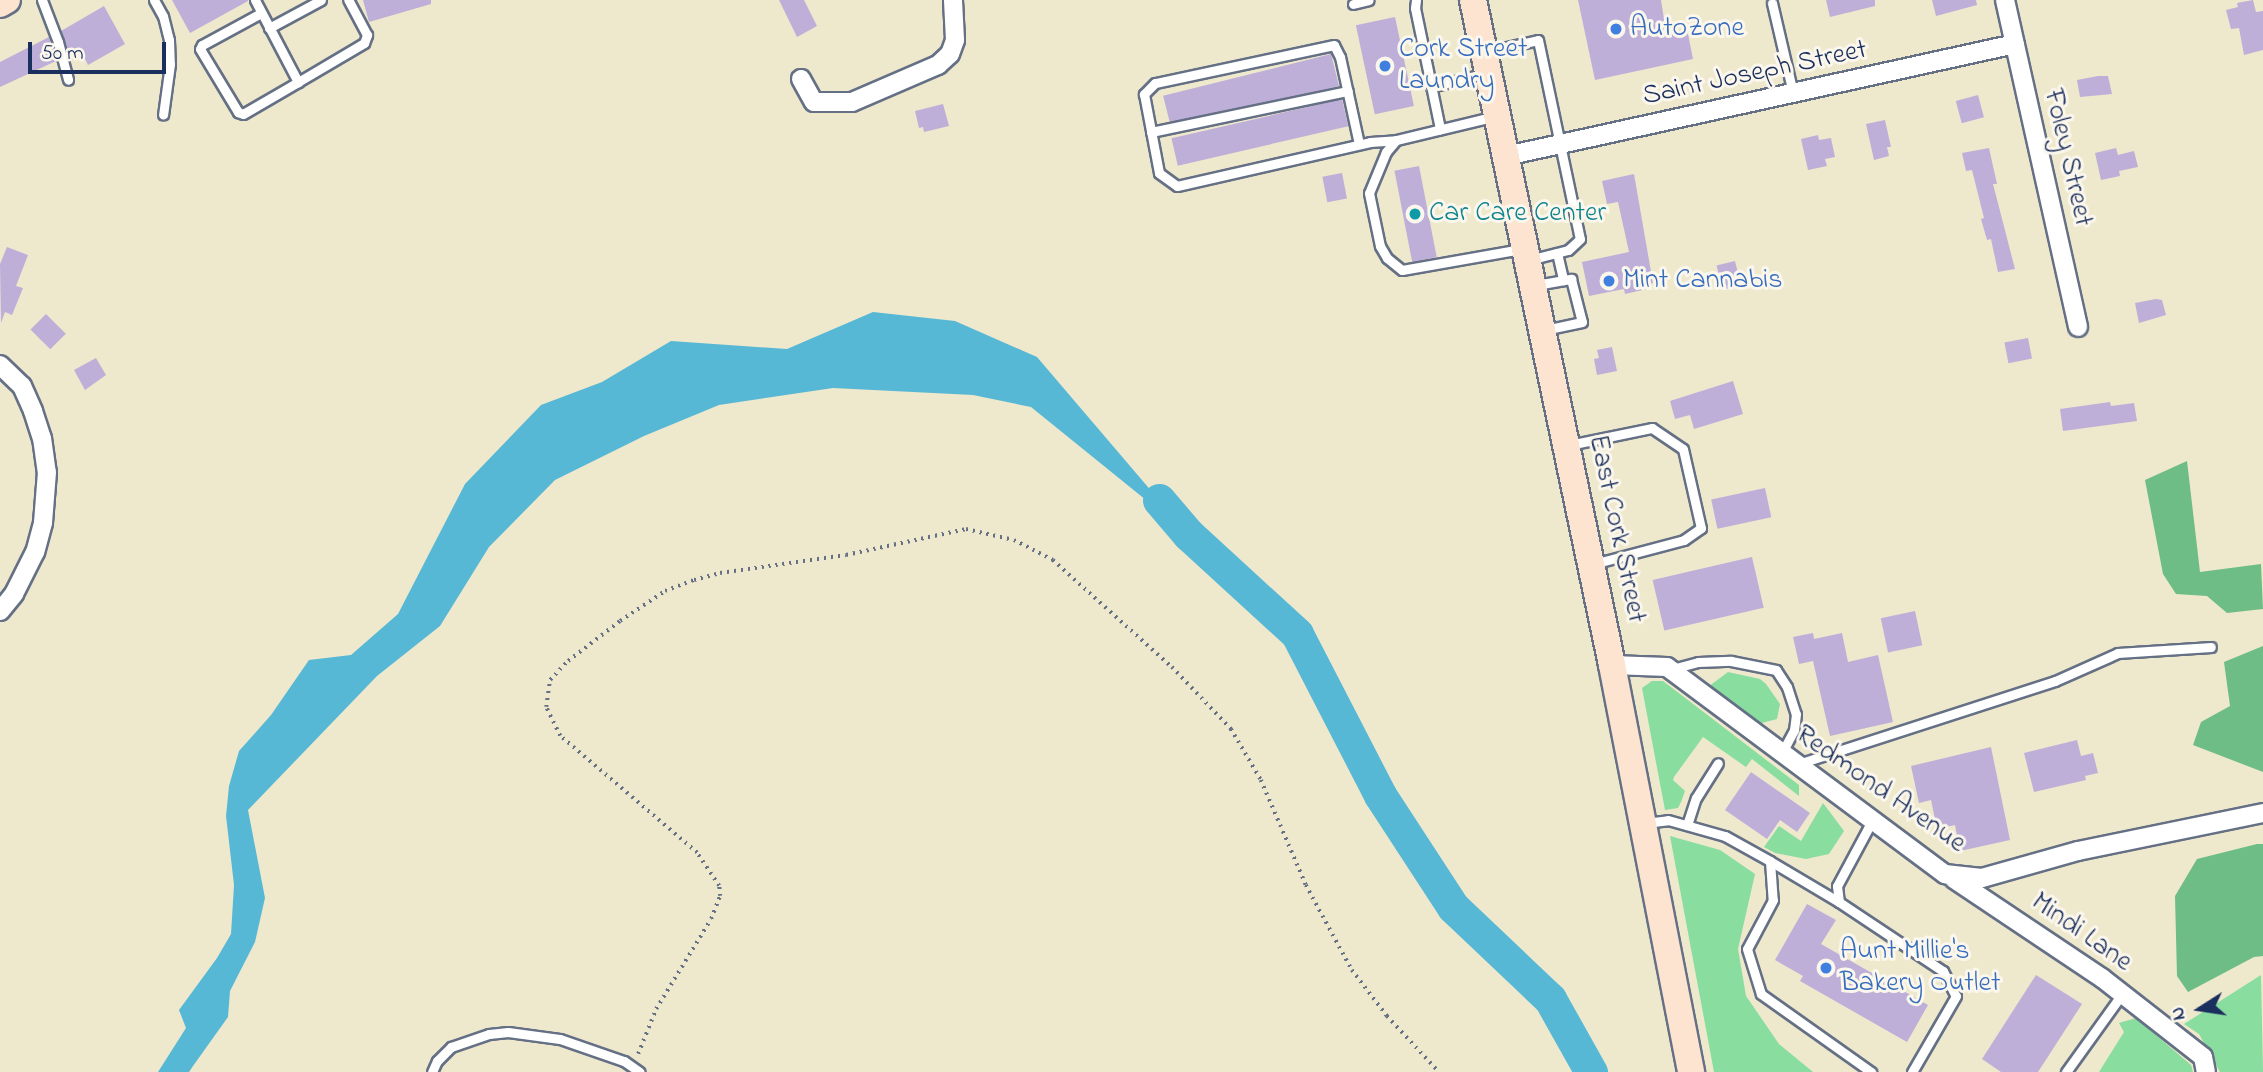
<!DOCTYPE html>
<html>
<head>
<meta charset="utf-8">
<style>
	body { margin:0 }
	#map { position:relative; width:2263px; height:1072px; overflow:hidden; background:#eee8cd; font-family:"Indie Flower",sans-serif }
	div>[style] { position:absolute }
	.green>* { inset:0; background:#88dd9f }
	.forest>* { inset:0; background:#6ebc86 }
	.water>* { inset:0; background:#57b8d6 }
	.river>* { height:33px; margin:-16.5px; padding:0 16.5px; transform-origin:16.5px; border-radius:16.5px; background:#57b8d6 }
	.building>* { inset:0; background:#beafd9; transform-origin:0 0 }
	.path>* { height:3.5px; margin-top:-1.75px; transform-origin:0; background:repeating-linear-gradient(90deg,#657085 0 2px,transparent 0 7px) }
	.roads { filter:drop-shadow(2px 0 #657085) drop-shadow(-2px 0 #657085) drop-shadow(0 2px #657085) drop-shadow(0 -2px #657085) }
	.lane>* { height:9px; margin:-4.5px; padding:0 4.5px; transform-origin:4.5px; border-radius:4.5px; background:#fff }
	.street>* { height:18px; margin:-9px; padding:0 9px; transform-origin:9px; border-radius:9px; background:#fff }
	.secondary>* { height:26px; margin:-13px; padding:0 13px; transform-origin:13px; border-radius:13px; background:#fde4d1 }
	.dots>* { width:19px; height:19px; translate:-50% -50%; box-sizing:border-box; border:4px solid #fbf7ec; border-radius:50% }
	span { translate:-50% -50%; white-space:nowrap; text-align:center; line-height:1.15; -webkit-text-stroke:6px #fbf7ec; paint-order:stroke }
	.shop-label { font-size:28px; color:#366cbe }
	.left { translate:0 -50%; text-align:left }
	.street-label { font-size:28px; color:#1b2f5e }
	.culture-label { font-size:28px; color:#0d838f }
	.north { position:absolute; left:2165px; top:974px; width:70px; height:70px; -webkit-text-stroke:5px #fbf7ec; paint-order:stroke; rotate:258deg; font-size:19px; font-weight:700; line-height:28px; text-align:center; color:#1b2f5e }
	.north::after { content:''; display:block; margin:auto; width:24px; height:32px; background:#1b2f5e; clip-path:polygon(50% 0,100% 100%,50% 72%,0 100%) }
	.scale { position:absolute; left:28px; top:42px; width:138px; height:32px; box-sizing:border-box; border:4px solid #1b2f5e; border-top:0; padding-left:9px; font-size:21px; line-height:24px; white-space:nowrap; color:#1b2f5e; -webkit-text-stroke:5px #fbf7ec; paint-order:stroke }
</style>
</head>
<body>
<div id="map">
	<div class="green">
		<i style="clip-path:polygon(1728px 672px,1760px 679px,1766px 684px,1780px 704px,1777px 719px,1758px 724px,1708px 687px)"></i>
		<i style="clip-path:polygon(1652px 681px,1663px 681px,1799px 785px,1799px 796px,1752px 759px,1746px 767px,1703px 737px,1674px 777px,1673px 780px,1685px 791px,1681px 802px,1678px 808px,1665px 810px,1642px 688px)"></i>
		<i style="clip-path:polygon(1823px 803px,1844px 831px,1829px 854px,1806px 859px,1775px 853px,1764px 847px,1779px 826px,1801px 841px)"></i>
		<i style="clip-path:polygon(1670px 836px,1720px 850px,1755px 874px,1738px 949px,1746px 996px,1779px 1044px,1813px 1072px,1714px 1072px)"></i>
		<i style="clip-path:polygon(2261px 975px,2263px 1072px,2220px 1072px,2199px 1034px,2184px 1024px)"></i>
		<i style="clip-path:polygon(2136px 1018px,2191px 1065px,2193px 1072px,2099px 1072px,2124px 1032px,2119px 1023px)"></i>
	</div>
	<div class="forest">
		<i style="clip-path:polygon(2187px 461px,2200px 572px,2261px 564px,2263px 609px,2227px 613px,2207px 596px,2176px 594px,2163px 574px,2145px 480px)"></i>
		<i style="clip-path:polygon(2263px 646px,2263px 772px,2193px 745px,2201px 722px,2230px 706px,2224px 662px)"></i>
		<i style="clip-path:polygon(2257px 844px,2263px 844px,2263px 956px,2254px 957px,2188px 992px,2177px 976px,2175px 896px,2197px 859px)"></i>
	</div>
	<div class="water">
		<i style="clip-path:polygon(873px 312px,955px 321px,1037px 357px,1188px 534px,1031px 407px,973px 395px,833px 388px,719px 405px,644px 436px,555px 480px,489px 547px,440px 626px,377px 676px,248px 810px,265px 898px,255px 942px,230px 991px,228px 1017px,193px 1066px,189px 1072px,158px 1072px,186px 1028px,179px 1010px,217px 958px,231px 934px,234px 885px,226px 816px,229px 786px,239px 751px,271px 715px,309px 660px,351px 655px,398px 614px,465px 484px,541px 405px,602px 382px,671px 341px,787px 349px)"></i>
	</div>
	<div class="river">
		<i style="left:1159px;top:500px;width:45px;rotate:49.5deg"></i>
		<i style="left:1188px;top:534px;width:148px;rotate:42.5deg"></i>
		<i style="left:1297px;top:634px;width:181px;rotate:62.7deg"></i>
		<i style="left:1380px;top:795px;width:134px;rotate:56.9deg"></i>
		<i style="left:1453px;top:907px;width:134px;rotate:43.5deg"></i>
		<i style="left:1550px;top:999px;width:84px;rotate:60.7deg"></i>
	</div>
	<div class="building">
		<i style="clip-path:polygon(172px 0,248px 0,248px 1px,190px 33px)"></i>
		<i style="clip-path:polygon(363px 0,431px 0,431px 4px,369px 22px)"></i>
		<i style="clip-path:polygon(779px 0,804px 0,817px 26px,797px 37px)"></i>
		<i style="clip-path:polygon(1578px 0,1661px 0,1666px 32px,1687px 29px,1693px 59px,1595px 80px)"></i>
		<i style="clip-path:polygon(1826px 0,1875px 0,1875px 6px,1830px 17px)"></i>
		<i style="clip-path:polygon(1932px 0,1976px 0,1977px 5px,1936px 16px)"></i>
		<i style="clip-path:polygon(2253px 0,2256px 12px,2263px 11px,2263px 50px,2244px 55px,2239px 28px,2231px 29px,2226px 10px,2238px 7px,2237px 3px)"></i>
		<i style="clip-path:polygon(104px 6px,125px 44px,88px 65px,80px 49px,69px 55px,61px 31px)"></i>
		<i style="left:1395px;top:17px;width:91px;height:40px;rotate:78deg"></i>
		<i style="clip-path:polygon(49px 37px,56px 61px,0 87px,0 62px)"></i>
		<i style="left:1331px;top:54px;width:33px;height:173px;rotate:76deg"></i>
		<i style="clip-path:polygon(2098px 76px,2108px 76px,2112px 94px,2080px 97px,2077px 80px)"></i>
		<i style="left:1978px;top:95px;width:23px;height:23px;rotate:75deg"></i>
		<i style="left:1342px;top:99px;width:28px;height:175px;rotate:77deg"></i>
		<i style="clip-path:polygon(943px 104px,949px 126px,924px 132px,923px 127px,919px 128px,915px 111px)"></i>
		<i style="clip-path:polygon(1885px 120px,1891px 147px,1887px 147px,1889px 156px,1874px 160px,1866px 124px)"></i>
		<i style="clip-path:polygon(1818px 135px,1819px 140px,1831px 138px,1835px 157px,1825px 159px,1827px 166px,1808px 170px,1801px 139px)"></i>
		<i style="clip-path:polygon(1989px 148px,1997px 184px,1993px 184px,2015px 269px,1998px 272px,1991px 239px,1987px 240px,1981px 219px,1984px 218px,1972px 170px,1966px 171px,1962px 153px)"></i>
		<i style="clip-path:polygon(2116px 148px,2118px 155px,2134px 151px,2138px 167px,2119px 171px,2120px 176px,2101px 180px,2095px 153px)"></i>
		<i style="left:1419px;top:166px;width:93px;height:25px;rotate:79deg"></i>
		<i style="left:1342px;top:173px;width:26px;height:20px;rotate:79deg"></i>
		<i style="clip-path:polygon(1634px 174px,1653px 283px,1650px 284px,1651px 288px,1625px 294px,1624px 289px,1589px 296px,1582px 262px,1629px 252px,1618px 202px,1607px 204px,1602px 181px)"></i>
		<i style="clip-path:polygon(7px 247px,28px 255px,16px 286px,23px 288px,12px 315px,5px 312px,1px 323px,0 264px)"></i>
		<i style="left:1735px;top:261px;width:25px;height:19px;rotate:76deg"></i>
		<i style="clip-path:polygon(2156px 299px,2162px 300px,2166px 315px,2139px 323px,2135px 303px)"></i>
		<i style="left:46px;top:314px;width:28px;height:22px;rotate:45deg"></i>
		<i style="left:2028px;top:338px;width:21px;height:24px;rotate:79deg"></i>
		<i style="clip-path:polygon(1612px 347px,1617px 371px,1597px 375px,1594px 359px,1599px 358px,1597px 350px)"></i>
		<i style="clip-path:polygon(96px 358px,106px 375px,85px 390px,74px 370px)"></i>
		<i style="clip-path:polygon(1733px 381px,1743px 414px,1694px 429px,1690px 415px,1675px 419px,1670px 401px)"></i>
		<i style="clip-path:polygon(2110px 402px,2111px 406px,2134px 403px,2137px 421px,2063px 431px,2060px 409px)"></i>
		<i style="left:1765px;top:488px;width:30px;height:55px;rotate:78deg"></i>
		<i style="left:1752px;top:557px;width:52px;height:102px;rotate:77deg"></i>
		<i style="left:1915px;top:611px;width:35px;height:35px;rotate:78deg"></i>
		<i style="clip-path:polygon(1813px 633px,1814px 639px,1842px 633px,1848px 662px,1878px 655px,1893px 722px,1830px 736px,1813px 661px,1799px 664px,1793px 637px)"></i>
		<i style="clip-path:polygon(2077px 740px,2081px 756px,2093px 753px,2098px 773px,2085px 776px,2086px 780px,2034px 792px,2024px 753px)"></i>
		<i style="clip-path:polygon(1991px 747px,2010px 840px,1960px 851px,1955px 825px,1937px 829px,1931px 800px,1919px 803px,1911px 766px)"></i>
		<i style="clip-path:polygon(1751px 772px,1810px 813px,1797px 832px,1780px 820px,1767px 839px,1725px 810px)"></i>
		<i style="clip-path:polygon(1807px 904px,1836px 920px,1821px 944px,1928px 1005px,1907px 1042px,1800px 981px,1803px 976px,1775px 960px)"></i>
		<i style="clip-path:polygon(2036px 975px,2082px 1004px,2038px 1072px,2001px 1072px,1982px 1059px)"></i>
	</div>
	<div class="path">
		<i style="left:638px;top:1054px;width:48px;rotate:-68.2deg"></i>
		<i style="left:656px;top:1009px;width:105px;rotate:-58.6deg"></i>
		<i style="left:711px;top:919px;width:25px;rotate:-69deg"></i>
		<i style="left:720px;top:896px;width:10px;rotate:-96deg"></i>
		<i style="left:719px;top:886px;width:40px;rotate:-124deg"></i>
		<i style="left:697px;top:853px;width:180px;rotate:-139.5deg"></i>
		<i style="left:560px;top:736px;width:32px;rotate:-116deg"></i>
		<i style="left:546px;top:707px;width:27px;rotate:-82deg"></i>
		<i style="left:550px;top:680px;width:26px;rotate:-47deg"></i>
		<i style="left:568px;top:661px;width:66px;rotate:-37.6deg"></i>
		<i style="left:620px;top:621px;width:54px;rotate:-33.7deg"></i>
		<i style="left:665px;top:591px;width:31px;rotate:-21deg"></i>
		<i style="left:694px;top:580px;width:27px;rotate:-15deg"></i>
		<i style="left:720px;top:573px;width:127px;rotate:-8.1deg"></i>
		<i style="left:846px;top:555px;width:123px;rotate:-12.2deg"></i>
		<i style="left:966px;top:529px;width:49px;rotate:12.9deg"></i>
		<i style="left:1014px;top:540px;width:44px;rotate:27.1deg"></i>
		<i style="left:1053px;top:560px;width:160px;rotate:42deg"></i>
		<i style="left:1172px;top:667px;width:86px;rotate:46.4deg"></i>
		<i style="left:1231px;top:729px;width:59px;rotate:59.5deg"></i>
		<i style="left:1261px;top:780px;width:114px;rotate:66.8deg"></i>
		<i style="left:1306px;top:885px;width:97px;rotate:61.6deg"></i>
		<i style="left:1352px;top:970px;width:58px;rotate:52.7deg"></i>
		<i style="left:1387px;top:1016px;width:76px;rotate:47.1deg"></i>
	</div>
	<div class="roads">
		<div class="lane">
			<i style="left:42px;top:0;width:45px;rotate:69.1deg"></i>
			<i style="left:58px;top:42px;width:39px;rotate:75deg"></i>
			<i style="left:154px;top:0;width:18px;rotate:61deg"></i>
			<i style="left:163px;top:16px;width:25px;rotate:76deg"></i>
			<i style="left:169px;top:40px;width:24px;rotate:88deg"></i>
			<i style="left:170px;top:64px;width:51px;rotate:97.8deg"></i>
			<i style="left:255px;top:0;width:93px;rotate:62.3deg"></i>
			<i style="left:298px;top:82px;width:77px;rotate:-30.6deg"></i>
			<i style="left:364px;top:43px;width:9px;rotate:-69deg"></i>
			<i style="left:367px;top:35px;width:40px;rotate:-118deg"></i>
			<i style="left:1416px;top:0;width:8px;rotate:97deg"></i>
			<i style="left:1415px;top:8px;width:124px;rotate:78.3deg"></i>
			<i style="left:1772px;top:3px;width:92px;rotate:76.9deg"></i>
			<i style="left:1353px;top:4px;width:16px;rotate:-14deg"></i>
			<i style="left:261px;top:13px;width:67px;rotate:151.5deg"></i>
			<i style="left:202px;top:45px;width:4px;rotate:117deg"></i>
			<i style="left:200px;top:49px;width:74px;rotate:58.9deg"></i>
			<i style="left:238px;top:112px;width:5px;rotate:22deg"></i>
			<i style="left:243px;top:114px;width:64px;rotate:-30.2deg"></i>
			<i style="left:269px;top:28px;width:59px;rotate:-28.3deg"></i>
			<i style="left:1485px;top:52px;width:54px;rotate:-12.8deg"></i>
			<i style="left:1538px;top:40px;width:203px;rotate:78.1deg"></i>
			<i style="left:1580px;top:239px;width:16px;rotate:137deg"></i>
			<i style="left:1568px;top:250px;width:40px;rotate:165.6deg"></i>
			<i style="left:1431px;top:87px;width:58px;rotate:-14deg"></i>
			<i style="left:1496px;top:116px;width:103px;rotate:166.5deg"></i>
			<i style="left:1396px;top:140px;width:16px;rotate:130deg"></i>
			<i style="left:1386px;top:152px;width:44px;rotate:112.5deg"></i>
			<i style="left:1369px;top:193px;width:54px;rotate:78.3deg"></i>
			<i style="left:1380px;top:246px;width:14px;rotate:60deg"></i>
			<i style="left:1387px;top:258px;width:19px;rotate:39deg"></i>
			<i style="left:1402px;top:270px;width:121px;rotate:-10deg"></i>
			<i style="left:1151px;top:132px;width:201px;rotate:-11.8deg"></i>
			<i style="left:1359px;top:144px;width:89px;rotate:-102.3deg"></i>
			<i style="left:1340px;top:57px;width:13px;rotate:-117deg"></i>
			<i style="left:1334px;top:45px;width:183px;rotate:168deg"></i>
			<i style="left:1155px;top:83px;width:16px;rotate:135deg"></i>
			<i style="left:1144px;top:94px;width:80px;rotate:79.2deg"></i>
			<i style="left:1159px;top:173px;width:22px;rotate:36deg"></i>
			<i style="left:1177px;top:186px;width:198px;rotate:-12.8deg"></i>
			<i style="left:1370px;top:142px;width:26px;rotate:-4deg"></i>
			<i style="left:1557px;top:253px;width:28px;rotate:77deg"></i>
			<i style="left:1536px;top:285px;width:36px;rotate:-10deg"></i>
			<i style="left:1571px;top:279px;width:44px;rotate:75.7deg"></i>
			<i style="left:1582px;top:322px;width:39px;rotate:168deg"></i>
			<i style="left:1569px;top:445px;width:85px;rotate:-11.6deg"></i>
			<i style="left:1652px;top:428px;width:37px;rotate:34deg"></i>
			<i style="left:1683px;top:449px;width:81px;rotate:77.2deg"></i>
			<i style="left:1701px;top:528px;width:21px;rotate:145deg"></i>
			<i style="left:1684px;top:540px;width:94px;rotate:165.2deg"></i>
			<i style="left:1672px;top:669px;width:27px;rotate:-15deg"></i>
			<i style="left:1698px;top:662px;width:33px;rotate:-2deg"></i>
			<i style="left:1731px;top:661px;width:46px;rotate:11.3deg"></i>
			<i style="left:1776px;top:670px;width:20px;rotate:57deg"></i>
			<i style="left:1787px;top:687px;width:28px;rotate:72deg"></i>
			<i style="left:1796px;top:714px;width:16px;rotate:97deg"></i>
			<i style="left:1794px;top:730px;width:26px;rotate:118deg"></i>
			<i style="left:1798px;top:764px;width:270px;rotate:-17.9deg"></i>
			<i style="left:2055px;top:681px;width:69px;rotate:-24deg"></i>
			<i style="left:2118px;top:653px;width:93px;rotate:-3.7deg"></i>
			<i style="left:1873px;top:819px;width:76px;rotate:118.2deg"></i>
			<i style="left:1837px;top:886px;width:16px;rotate:83deg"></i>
			<i style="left:1839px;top:902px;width:125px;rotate:33.6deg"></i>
			<i style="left:1943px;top:971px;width:28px;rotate:63deg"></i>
			<i style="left:1956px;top:996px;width:88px;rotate:120.1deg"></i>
			<i style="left:1645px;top:823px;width:23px;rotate:-7deg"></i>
			<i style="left:1668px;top:820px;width:59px;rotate:15.7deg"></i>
			<i style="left:1725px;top:836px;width:51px;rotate:29.1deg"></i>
			<i style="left:1770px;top:861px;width:39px;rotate:86deg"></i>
			<i style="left:1773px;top:900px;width:55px;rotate:118deg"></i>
			<i style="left:1747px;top:949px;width:47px;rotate:72.7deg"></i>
			<i style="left:1761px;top:994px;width:135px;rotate:35.3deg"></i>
			<i style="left:1687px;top:825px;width:28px;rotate:-72deg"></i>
			<i style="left:1696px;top:798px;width:41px;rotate:-57.8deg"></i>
			<i style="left:1770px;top:861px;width:80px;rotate:30.7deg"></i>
			<i style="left:432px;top:1072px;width:12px;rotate:-66deg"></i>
			<i style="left:437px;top:1061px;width:20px;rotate:-45deg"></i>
			<i style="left:451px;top:1047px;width:40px;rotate:-18.9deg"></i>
			<i style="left:489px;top:1034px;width:19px;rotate:-6deg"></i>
			<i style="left:508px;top:1032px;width:52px;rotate:7.7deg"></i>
			<i style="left:560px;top:1039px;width:68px;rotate:19deg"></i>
			<i style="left:624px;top:1061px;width:19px;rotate:35deg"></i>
			<i style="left:2066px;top:1072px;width:96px;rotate:-54.3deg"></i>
		</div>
		<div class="street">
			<i style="left:2005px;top:0;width:335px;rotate:77.4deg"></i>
			<i style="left:801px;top:79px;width:26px;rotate:61deg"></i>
			<i style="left:814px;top:102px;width:38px"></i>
			<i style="left:852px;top:102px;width:94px;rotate:-23.3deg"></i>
			<i style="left:938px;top:65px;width:16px;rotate:-43deg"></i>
			<i style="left:950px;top:54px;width:15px;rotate:-70deg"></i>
			<i style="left:955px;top:40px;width:40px;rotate:-92.9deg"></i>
			<i style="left:1506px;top:156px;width:521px;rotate:-12.41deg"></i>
			<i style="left:0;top:365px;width:30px;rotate:44deg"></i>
			<i style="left:22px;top:386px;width:27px;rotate:66deg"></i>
			<i style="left:33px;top:411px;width:28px;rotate:72deg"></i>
			<i style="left:42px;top:438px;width:34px;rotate:82deg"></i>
			<i style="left:47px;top:472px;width:51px;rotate:94.5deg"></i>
			<i style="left:43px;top:523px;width:30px;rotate:105deg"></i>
			<i style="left:35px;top:552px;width:47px;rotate:116.6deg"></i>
			<i style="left:14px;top:594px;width:22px;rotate:129deg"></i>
			<i style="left:1612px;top:665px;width:55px;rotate:2.1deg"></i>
			<i style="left:1667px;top:667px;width:347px;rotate:36.7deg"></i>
			<i style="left:1945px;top:874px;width:37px;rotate:6deg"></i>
			<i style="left:1982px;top:878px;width:100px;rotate:-15.7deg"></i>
			<i style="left:2078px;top:851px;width:189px;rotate:-11.6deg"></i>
			<i style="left:1954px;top:879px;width:178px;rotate:33.8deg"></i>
			<i style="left:2102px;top:978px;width:128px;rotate:38deg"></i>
			<i style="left:2203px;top:1057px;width:15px;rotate:79deg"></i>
		</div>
		<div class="secondary">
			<i style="left:1473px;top:0;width:679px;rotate:78.19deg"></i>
			<i style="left:1612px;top:665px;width:415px;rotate:79deg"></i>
			<i style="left:0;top:4px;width:8px;rotate:-30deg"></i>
		</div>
	</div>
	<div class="dots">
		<i style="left:1616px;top:29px;background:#3f7fe0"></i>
		<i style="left:1385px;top:66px;background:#3f7fe0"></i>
		<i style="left:1415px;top:214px;background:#0f9aa8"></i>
		<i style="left:1609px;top:281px;background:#3f7fe0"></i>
		<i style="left:1826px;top:968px;background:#3f7fe0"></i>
	</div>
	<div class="shop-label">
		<span class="left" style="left:1630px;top:29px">AutoZone</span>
		<span class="left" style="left:1399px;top:66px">Cork Street<br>Laundry</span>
		<span class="left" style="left:1623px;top:281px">Mint Cannabis</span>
		<span class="left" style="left:1840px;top:968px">Aunt Millie's<br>Bakery Outlet</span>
	</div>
	<div class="street-label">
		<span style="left:1755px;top:74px;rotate:-12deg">Saint Joseph Street</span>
		<span style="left:2067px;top:158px;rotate:77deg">Foley Street</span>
		<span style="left:1616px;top:529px;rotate:78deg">East Cork Street</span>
		<span style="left:1880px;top:790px;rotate:35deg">Redmond Avenue</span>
		<span style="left:2081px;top:933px;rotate:35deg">Mindi Lane</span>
	</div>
	<div class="culture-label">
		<span class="left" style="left:1429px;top:214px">Car Care Center</span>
	</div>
	<div class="north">N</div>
	<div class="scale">50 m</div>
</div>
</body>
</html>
